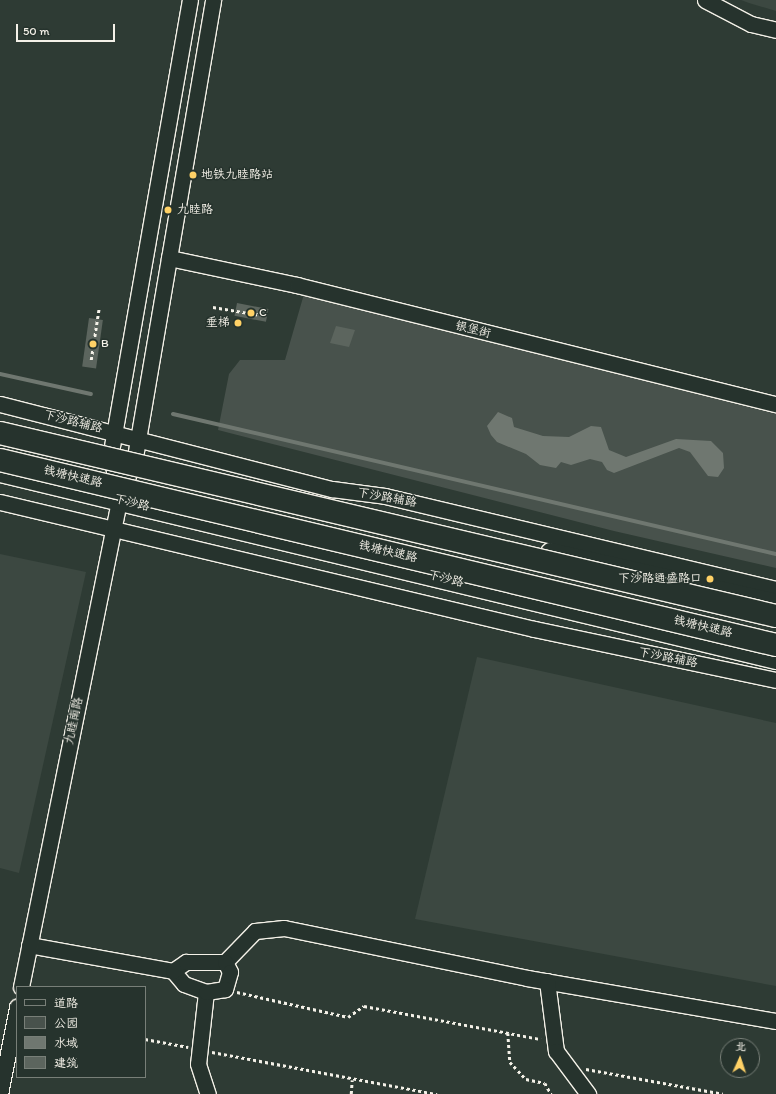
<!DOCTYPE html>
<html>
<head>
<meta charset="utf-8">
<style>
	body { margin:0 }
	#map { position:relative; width:776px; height:1094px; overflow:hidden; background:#2e3b34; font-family:Itim,"LXGW WenKai TC",sans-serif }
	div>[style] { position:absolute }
	.built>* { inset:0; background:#3c4841 }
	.green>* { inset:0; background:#48524c }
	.water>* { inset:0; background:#6f7770 }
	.stream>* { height:4px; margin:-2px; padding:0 2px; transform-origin:2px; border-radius:2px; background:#6f7770 }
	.building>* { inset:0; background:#5c655e; transform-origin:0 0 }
	.path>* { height:2.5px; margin-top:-1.25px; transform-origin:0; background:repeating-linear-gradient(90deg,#f4f1e8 0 3px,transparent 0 6px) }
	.roads { filter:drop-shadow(1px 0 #f4f1e8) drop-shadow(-1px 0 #f4f1e8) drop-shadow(0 1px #f4f1e8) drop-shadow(0 -1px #f4f1e8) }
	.minor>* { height:15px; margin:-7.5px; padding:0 7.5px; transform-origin:7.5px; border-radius:7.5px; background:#26332d }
	.major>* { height:19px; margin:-9.5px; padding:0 9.5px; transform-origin:9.5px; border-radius:9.5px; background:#26332d }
	.bridges { filter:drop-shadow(1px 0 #f4f1e8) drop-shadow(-1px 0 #f4f1e8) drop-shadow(0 1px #f4f1e8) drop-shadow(0 -1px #f4f1e8) }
	.highway-bridge>* { height:22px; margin:-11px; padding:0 11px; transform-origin:11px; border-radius:11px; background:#26332d }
	.dots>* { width:11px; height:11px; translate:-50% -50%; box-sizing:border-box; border:2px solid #26332d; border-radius:50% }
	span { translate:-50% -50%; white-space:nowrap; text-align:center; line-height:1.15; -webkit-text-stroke:3px #26332d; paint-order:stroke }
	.poi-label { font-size:12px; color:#f4f1e8 }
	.left { translate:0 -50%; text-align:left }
	.right { translate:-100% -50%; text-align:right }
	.street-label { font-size:12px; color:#f4f1e8 }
	.legend { position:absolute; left:16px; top:986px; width:130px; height:92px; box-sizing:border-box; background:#26332d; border:1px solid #787f78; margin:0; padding:5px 7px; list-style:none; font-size:12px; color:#f4f1e8 }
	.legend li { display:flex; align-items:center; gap:8px; height:20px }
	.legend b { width:20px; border:1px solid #787f78 }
	.north { position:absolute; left:720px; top:1038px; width:40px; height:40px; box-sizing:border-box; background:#26332d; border:1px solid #787f78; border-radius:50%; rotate:3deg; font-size:11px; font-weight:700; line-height:16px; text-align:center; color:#f4f1e8 }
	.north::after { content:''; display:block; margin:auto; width:14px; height:18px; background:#ffd166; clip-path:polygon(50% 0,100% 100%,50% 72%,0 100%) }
	.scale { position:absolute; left:16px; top:24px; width:99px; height:18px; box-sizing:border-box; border:2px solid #f4f1e8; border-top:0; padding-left:5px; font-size:12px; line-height:14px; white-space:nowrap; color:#f4f1e8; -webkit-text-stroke:3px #26332d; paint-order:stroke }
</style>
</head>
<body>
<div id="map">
	<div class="built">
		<i style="clip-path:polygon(741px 0,776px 0,776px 11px,749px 3px)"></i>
		<i style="clip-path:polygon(0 554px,86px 572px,19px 873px,0 868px)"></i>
		<i style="clip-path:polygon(477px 657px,776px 723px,776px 986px,415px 919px)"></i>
	</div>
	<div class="green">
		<i style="clip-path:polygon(304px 294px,776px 414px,776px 568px,614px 531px,218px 430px,229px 374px,240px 360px,285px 360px)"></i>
	</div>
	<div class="water">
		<i style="clip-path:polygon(498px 412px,512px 418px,514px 427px,543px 436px,569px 437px,591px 426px,601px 427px,609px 450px,626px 457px,676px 439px,711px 441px,723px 453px,724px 468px,718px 477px,708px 476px,690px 452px,679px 448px,614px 473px,607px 470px,602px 462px,590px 459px,571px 465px,561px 462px,556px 468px,540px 465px,526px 454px,497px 442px,491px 435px,487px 426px)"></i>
	</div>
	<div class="stream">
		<i style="left:0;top:374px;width:93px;rotate:12.4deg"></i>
		<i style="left:173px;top:414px;width:619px;rotate:13.07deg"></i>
	</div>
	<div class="building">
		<i style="left:237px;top:303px;width:32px;height:13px;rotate:11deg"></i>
		<i style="left:89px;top:318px;width:14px;height:49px;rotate:8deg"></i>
		<i style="clip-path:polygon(336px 326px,355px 330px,349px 347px,330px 343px)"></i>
	</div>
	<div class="path">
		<i style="left:213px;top:307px;width:49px;rotate:9.5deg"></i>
		<i style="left:91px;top:360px;width:53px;rotate:-81.3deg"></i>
		<i style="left:237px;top:992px;width:114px;rotate:12.7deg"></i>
		<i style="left:348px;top:1017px;width:19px;rotate:-35deg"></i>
		<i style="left:364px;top:1006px;width:180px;rotate:10.6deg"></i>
		<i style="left:508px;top:1033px;width:29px;rotate:86deg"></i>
		<i style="left:510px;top:1062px;width:23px;rotate:47deg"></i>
		<i style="left:526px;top:1079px;width:19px;rotate:12deg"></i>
		<i style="left:545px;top:1083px;width:13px;rotate:61deg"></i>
		<i style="left:145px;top:1039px;width:44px;rotate:10.5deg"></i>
		<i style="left:212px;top:1052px;width:229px;rotate:10.6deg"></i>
		<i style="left:586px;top:1069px;width:139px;rotate:10.3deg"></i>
		<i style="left:351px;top:1094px;width:14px;rotate:-86deg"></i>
	</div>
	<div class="roads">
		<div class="minor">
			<i style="left:705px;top:0;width:52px;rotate:27.6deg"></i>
			<i style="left:751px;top:24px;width:26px;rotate:13deg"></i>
			<i style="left:169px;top:258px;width:131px;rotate:11.9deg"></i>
			<i style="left:297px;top:285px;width:494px;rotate:14deg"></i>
			<i style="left:0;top:404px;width:343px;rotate:14.4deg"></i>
			<i style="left:332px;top:489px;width:53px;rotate:7.5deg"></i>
			<i style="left:385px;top:496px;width:402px;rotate:13.4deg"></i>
			<i style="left:118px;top:497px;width:46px;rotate:-98.8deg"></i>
			<i style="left:111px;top:452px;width:459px;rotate:-80.1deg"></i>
			<i style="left:0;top:502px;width:549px;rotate:13.38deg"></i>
			<i style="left:534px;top:629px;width:247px;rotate:11.9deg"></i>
			<i style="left:29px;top:945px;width:146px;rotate:10.2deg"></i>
			<i style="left:173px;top:971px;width:17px;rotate:50deg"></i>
			<i style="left:184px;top:984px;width:23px;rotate:20deg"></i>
			<i style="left:206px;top:992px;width:72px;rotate:96.3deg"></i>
			<i style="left:198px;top:1064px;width:32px;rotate:72deg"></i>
			<i style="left:225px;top:962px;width:43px;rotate:-45.9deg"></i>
			<i style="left:255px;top:931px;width:29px;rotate:-6deg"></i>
			<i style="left:284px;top:928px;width:248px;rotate:11.6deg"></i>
			<i style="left:527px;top:978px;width:253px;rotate:9.8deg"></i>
			<i style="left:173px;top:971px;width:16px;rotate:-35deg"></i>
			<i style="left:186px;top:962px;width:39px"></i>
			<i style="left:225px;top:962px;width:11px;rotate:63deg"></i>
			<i style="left:230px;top:972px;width:18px;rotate:106deg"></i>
			<i style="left:225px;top:989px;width:19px;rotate:171deg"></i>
			<i style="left:547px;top:981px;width:71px;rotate:82.7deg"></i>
			<i style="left:556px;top:1051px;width:54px;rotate:53.3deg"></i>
			<i style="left:21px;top:987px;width:497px;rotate:-78.6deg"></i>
			<i style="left:119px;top:500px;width:46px;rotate:-69.6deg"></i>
			<i style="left:135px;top:457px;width:464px;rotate:-80.3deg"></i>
			<i style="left:0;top:1094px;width:89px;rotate:-78.9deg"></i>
		</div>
		<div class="major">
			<i style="left:0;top:472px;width:798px;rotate:13.55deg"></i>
			<i style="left:550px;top:552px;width:232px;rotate:12.7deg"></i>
		</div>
	</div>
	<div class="bridges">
		<div class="highway-bridge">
			<i style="left:0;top:433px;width:797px;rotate:13.27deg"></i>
			<i style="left:0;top:460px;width:798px;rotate:13.41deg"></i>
		</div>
	</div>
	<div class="dots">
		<i style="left:193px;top:175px;background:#ffd166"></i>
		<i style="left:168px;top:210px;background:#ffd166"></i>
		<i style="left:251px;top:313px;background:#ffd166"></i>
		<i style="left:238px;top:323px;background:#ffd166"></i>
		<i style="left:93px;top:344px;background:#ffd166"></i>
		<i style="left:710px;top:579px;background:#ffd166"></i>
	</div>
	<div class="poi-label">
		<span class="left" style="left:201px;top:175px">地铁九睦路站</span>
		<span class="left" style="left:177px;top:210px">九睦路</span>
		<span class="left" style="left:259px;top:313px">C</span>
		<span class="right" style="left:230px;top:323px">垂梯</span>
		<span class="left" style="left:101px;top:344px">B</span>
		<span class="right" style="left:702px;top:579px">下沙路通盛路口</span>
	</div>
	<div class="street-label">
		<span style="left:473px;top:330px;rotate:14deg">银堡街</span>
		<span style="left:73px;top:422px;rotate:14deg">下沙路辅路</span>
		<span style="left:73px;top:477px;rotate:13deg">钱塘快速路</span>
		<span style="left:387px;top:498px;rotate:10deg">下沙路辅路</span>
		<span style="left:132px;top:503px;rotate:14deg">下沙路</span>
		<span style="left:388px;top:552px;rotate:13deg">钱塘快速路</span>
		<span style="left:446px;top:579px;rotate:14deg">下沙路</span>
		<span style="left:703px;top:627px;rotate:13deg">钱塘快速路</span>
		<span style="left:668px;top:658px;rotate:11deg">下沙路辅路</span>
		<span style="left:74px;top:721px;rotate:-78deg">九睦南路</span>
	</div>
	<ul class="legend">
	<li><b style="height:5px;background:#26332d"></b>道路</li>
	<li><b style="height:11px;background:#48524c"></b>公园</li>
	<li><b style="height:11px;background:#6f7770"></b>水域</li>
	<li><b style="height:11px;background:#5c655e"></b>建筑</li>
	</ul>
	<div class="north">北</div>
	<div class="scale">50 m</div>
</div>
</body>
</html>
